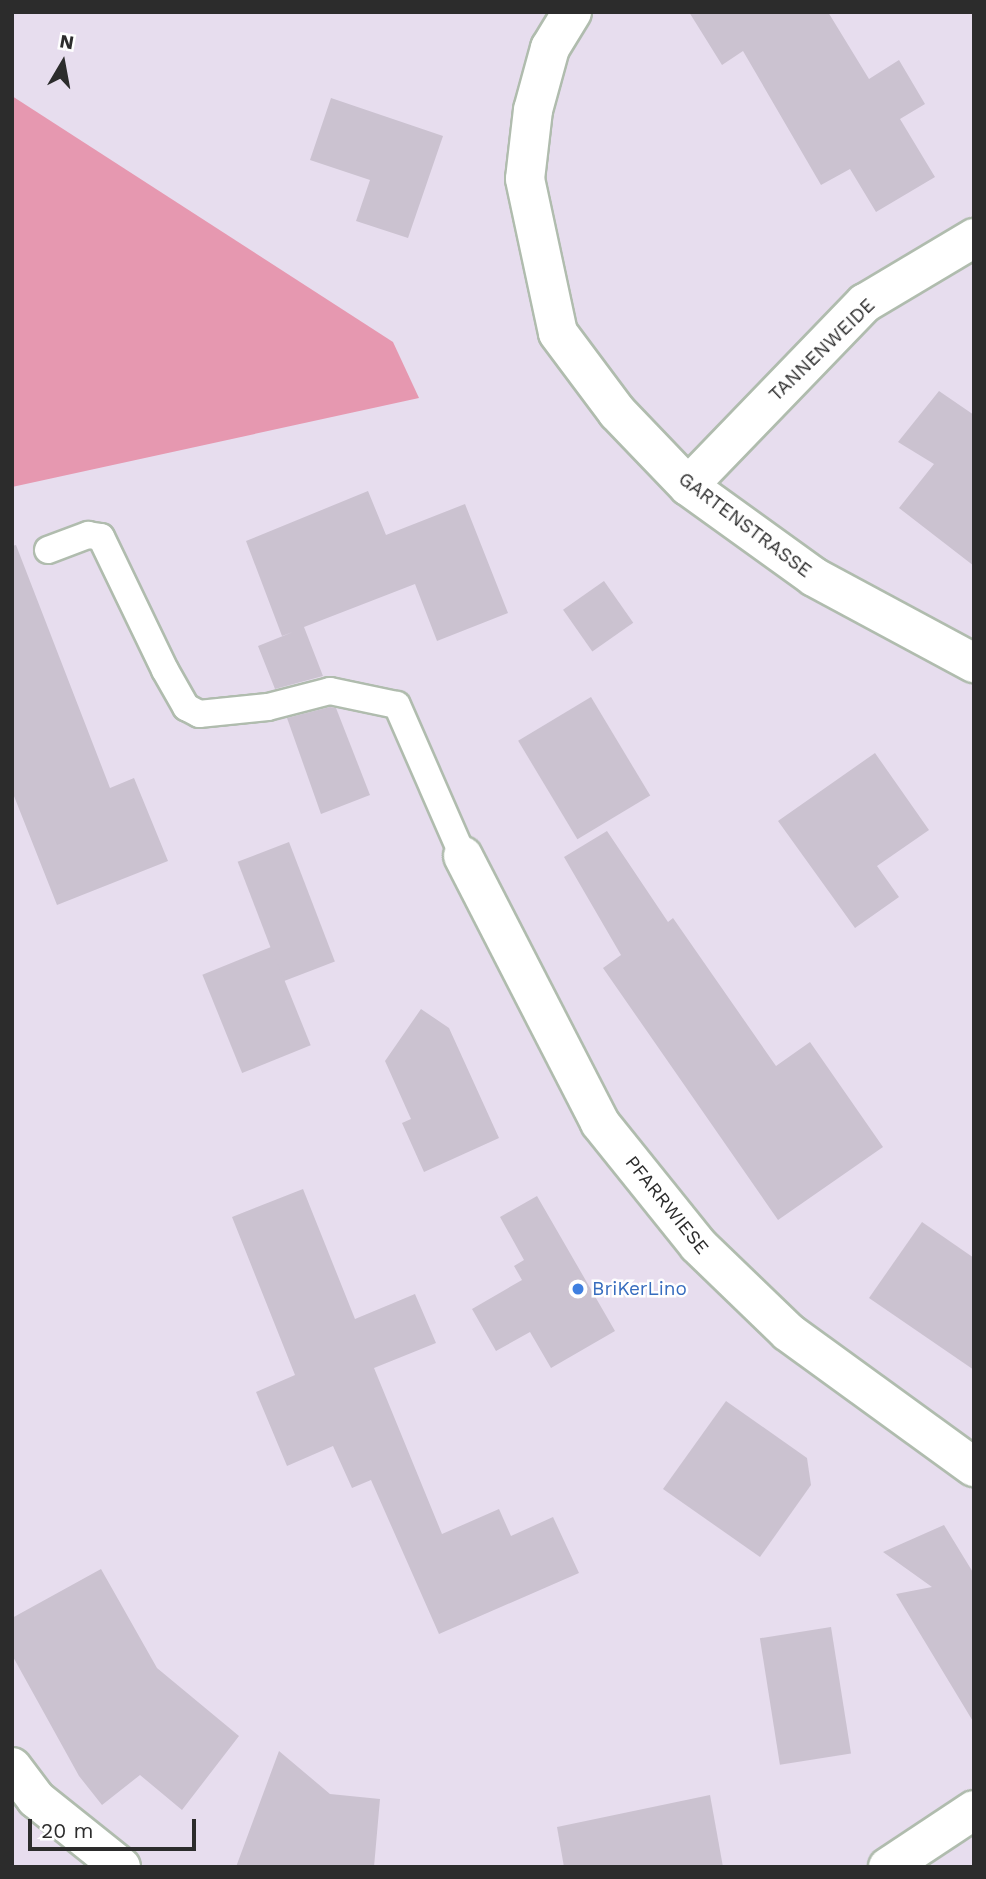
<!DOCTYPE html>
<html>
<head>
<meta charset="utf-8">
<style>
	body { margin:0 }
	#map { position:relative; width:986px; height:1879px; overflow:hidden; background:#e7ddee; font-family:"Work Sans",sans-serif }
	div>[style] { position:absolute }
	.green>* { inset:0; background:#e698b0 }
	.building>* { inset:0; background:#cbc2d0; transform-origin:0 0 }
	.roads { filter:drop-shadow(2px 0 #b0bcae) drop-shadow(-2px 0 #b0bcae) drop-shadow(0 2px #b0bcae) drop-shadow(0 -2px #b0bcae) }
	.lane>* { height:26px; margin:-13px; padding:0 13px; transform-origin:13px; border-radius:13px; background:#fff }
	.street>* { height:38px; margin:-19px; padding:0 19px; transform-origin:19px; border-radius:19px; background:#fff }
	.dots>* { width:19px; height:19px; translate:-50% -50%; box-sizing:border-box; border:4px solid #fff; border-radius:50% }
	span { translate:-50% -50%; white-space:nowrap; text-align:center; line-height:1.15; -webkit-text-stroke:5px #fff; paint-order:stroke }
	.street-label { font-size:19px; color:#2c2c2c }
	.shop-label { font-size:19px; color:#366cbe }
	.left { translate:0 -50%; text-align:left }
	.frame { position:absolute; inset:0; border:14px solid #2c2c2c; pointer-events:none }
	.north { position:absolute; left:28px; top:28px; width:70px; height:70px; -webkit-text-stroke:5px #fff; paint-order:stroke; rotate:10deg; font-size:19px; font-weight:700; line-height:28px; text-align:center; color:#2c2c2c }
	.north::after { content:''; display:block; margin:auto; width:24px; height:32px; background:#2c2c2c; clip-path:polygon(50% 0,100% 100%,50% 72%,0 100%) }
	.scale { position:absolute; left:28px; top:1819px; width:168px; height:32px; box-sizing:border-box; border:4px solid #2c2c2c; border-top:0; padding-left:9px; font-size:21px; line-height:24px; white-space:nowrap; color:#2c2c2c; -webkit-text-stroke:5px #fff; paint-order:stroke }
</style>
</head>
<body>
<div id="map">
	<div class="green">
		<i style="clip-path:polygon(12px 96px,393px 342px,419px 398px,12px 487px)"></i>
	</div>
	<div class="building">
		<i style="clip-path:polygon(689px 12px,828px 12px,869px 79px,899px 60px,925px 104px,900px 119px,935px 177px,876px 212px,850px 169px,821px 185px,743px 51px,722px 65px)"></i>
		<i style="clip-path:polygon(331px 98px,443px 136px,408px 238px,356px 221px,370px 180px,310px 160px)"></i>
		<i style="clip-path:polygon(939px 391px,974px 415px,974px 566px,899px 508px,934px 464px,898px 442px)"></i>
		<i style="clip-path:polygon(368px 491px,386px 535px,465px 504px,508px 613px,437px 641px,415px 584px,304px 627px,323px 676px,275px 689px,258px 646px,293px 632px,282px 636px,246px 541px)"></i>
		<i style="clip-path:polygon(16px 545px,110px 788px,134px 778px,168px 861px,57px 905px,12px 791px,12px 546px)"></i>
		<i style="left:604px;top:581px;width:51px;height:50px;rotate:55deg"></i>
		<i style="left:591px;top:697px;width:115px;height:85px;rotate:59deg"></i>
		<i style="clip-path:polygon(330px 707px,336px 708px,370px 795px,321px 814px,287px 718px)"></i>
		<i style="clip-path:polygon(875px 753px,929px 830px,877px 866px,899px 897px,855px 928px,778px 821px)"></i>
		<i style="clip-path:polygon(607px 831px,668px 922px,673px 918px,776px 1066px,810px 1042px,883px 1147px,778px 1220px,603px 968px,621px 955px,564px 857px)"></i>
		<i style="left:289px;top:842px;width:128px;height:55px;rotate:69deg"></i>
		<i style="left:271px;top:947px;width:106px;height:74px;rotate:68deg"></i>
		<i style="clip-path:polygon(421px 1009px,449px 1028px,499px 1138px,424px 1172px,402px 1123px,411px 1119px,385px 1061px)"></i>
		<i style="clip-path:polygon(303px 1189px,355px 1319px,415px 1294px,436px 1343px,374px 1368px,442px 1534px,499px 1509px,511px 1536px,553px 1517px,579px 1573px,439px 1634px,371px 1480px,352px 1488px,333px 1446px,287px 1466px,256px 1392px,295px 1375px,232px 1217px)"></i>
		<i style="clip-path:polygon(537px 1196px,615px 1331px,551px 1368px,530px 1332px,496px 1351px,472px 1309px,522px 1280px,514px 1266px,524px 1260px,500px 1217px)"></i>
		<i style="clip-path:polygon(922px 1222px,974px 1258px,974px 1370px,869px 1298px)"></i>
		<i style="clip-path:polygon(726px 1401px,807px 1458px,811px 1485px,760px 1557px,663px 1489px)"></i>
		<i style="clip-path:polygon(944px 1525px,974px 1574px,974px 1723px,896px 1594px,932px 1587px,883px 1552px)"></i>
		<i style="clip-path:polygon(101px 1569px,157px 1668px,239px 1736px,182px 1810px,140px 1775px,102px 1805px,79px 1776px,12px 1655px,12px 1618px)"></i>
		<i style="left:831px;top:1627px;width:128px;height:72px;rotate:81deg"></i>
		<i style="clip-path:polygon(279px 1751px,330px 1794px,380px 1799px,374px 1867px,236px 1867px)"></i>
		<i style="clip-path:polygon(710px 1795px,723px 1867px,564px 1867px,557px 1827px)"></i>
	</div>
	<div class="roads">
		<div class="lane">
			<i style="left:48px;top:550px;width:43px;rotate:-20.6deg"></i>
			<i style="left:88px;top:535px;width:13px;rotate:9deg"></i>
			<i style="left:101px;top:537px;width:148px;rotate:64.3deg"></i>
			<i style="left:165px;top:670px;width:43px;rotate:60.4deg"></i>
			<i style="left:186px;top:707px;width:15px;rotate:28deg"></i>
			<i style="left:199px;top:714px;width:69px;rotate:-5.8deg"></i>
			<i style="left:268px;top:707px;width:64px;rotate:-14.5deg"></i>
			<i style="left:330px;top:691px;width:68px;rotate:11.8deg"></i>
			<i style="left:397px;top:705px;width:165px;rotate:66.4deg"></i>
		</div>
		<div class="street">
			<i style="left:572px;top:12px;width:42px;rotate:121.4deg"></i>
			<i style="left:550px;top:48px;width:64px;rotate:105.3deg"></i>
			<i style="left:533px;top:110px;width:69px;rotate:96.6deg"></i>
			<i style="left:525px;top:179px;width:157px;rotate:77.9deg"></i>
			<i style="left:558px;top:333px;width:99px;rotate:53.2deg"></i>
			<i style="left:617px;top:412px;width:103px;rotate:46.2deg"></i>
			<i style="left:688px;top:486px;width:155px;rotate:35.8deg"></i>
			<i style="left:814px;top:577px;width:182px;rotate:28.3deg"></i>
			<i style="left:688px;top:486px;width:255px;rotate:-46deg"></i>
			<i style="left:865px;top:303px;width:127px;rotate:-30.8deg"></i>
			<i style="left:463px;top:856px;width:300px;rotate:62.8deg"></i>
			<i style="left:600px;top:1123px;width:156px;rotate:51.2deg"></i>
			<i style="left:698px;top:1245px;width:125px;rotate:44deg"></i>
			<i style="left:788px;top:1332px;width:230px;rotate:36deg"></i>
			<i style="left:12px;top:1767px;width:40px;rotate:53deg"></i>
			<i style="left:36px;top:1799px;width:109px;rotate:38.7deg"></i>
			<i style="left:888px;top:1867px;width:103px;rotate:-33.5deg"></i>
		</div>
	</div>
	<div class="dots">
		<i style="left:578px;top:1289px;background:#3f7fe0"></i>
	</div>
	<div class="street-label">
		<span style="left:822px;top:350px;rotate:-44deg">TANNENWEIDE</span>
		<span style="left:745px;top:525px;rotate:37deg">GARTENSTRASSE</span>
		<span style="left:667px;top:1205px;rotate:51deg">PFARRWIESE</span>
	</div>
	<div class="shop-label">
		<span class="left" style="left:592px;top:1289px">BriKerLino</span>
	</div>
	<div class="frame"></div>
	<div class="north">N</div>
	<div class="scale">20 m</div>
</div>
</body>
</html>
